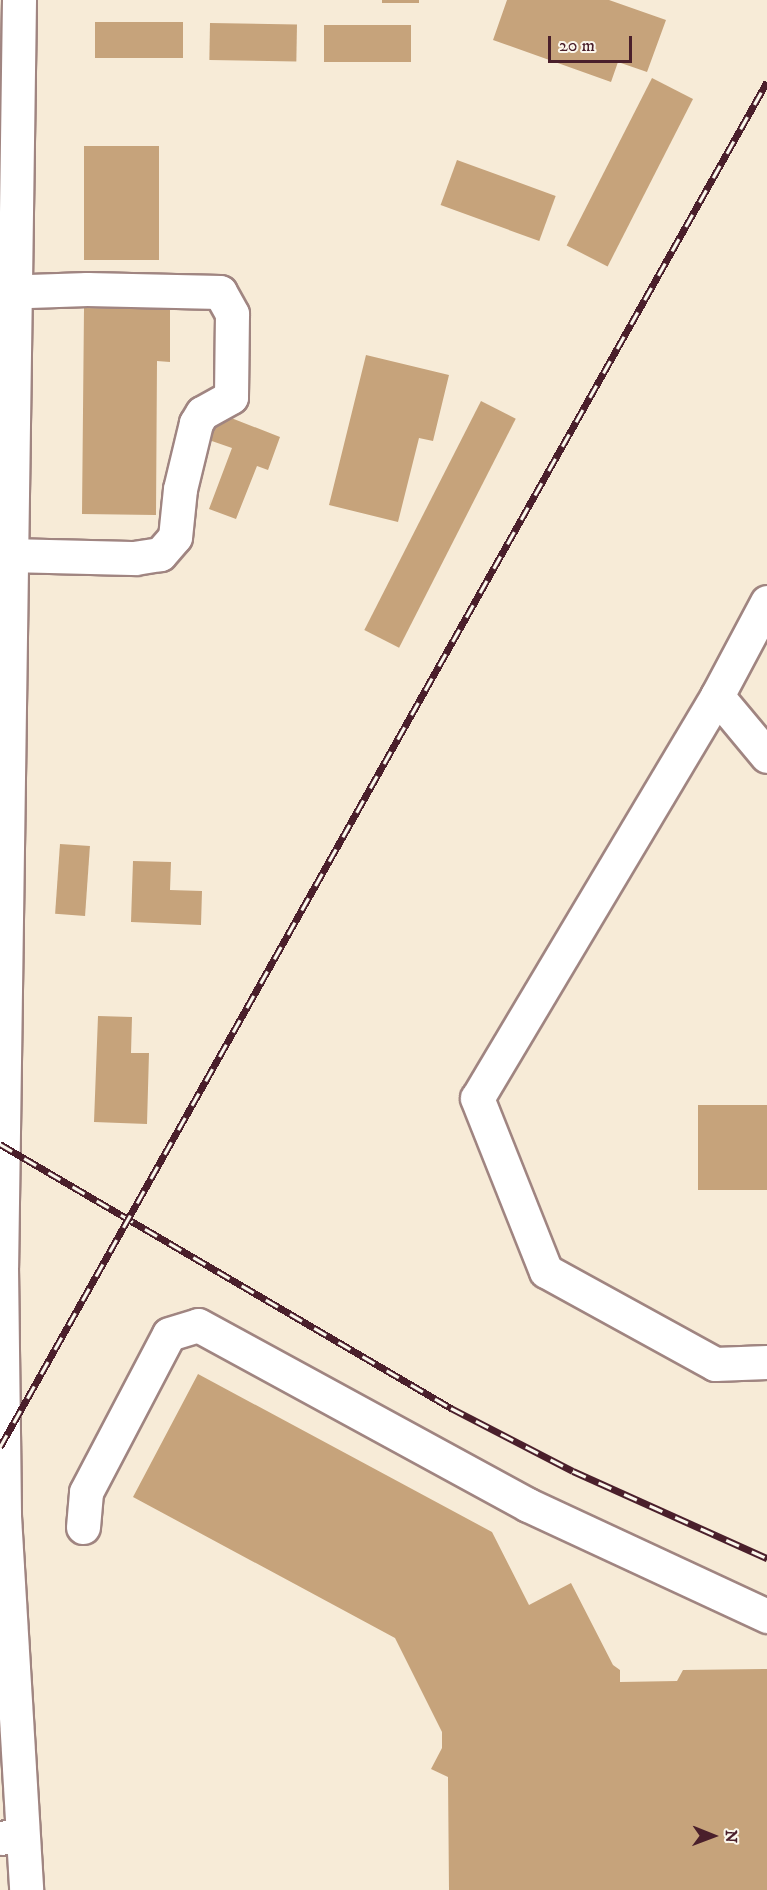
<!DOCTYPE html>
<html>
<head>
<meta charset="utf-8">
<style>
	body { margin:0 }
	#map { position:relative; width:767px; height:1890px; overflow:hidden; background:#f7ebd7; font-family:"IM FELL DW Pica",serif }
	div>[style] { position:absolute }
	.building>* { inset:0; background:#c6a37b; transform-origin:0 0 }
	.roads { filter:drop-shadow(2px 0 #a08581) drop-shadow(-2px 0 #a08581) drop-shadow(0 2px #a08581) drop-shadow(0 -2px #a08581) }
	.minor>* { height:33px; margin:-16.5px; padding:0 16.5px; transform-origin:16.5px; border-radius:16.5px; background:#fff }
	.major>* { height:33px; margin:-16.5px; padding:0 16.5px; transform-origin:16.5px; border-radius:16.5px; background:#fff }
	.rail>* { height:7px; margin-top:-3.5px; transform-origin:0; background:repeating-linear-gradient(90deg,#fbf7ec 0 14px,#4a1f2b 0 28px); box-sizing:border-box; border-block:2px solid #4a1f2b }
	span { translate:-50% -50%; white-space:nowrap; text-align:center; line-height:1.15; -webkit-text-stroke:4.5px #fbf7ec; paint-order:stroke }
	.north { position:absolute; left:683px; top:1806px; width:60px; height:60px; -webkit-text-stroke:4px #fbf7ec; paint-order:stroke; rotate:91deg; font-size:16px; font-weight:700; line-height:24px; text-align:center; color:#4a1f2b }
	.north::after { content:''; display:block; margin:auto; width:21px; height:27px; background:#4a1f2b; clip-path:polygon(50% 0,100% 100%,50% 72%,0 100%) }
	.scale { position:absolute; left:548px; top:36px; width:84px; height:27px; box-sizing:border-box; border:3px solid #4a1f2b; border-top:0; padding-left:8px; font-size:18px; line-height:21px; white-space:nowrap; color:#4a1f2b; -webkit-text-stroke:4px #fbf7ec; paint-order:stroke }
</style>
</head>
<body>
<div id="map">
	<div class="building">
		<i style="left:382px;top:0;width:37px;height:3px"></i>
		<i style="clip-path:polygon(507px 0,609px 0,666px 20px,647px 72px,618px 62px,611px 82px,493px 40px)"></i>
		<i style="left:95px;top:22px;width:88px;height:36px"></i>
		<i style="left:210px;top:23px;width:87px;height:37px;rotate:1deg"></i>
		<i style="left:324px;top:25px;width:87px;height:37px"></i>
		<i style="left:652px;top:78px;width:46px;height:188px;rotate:27deg"></i>
		<i style="left:84px;top:146px;width:75px;height:114px"></i>
		<i style="left:457px;top:160px;width:105px;height:48px;rotate:20deg"></i>
		<i style="clip-path:polygon(84px 308px,170px 309px,170px 362px,157px 361px,156px 515px,82px 514px)"></i>
		<i style="clip-path:polygon(366px 355px,449px 375px,433px 441px,419px 438px,398px 522px,329px 505px)"></i>
		<i style="left:481px;top:401px;width:39px;height:257px;rotate:27deg"></i>
		<i style="clip-path:polygon(216px 412px,280px 437px,268px 470px,257px 466px,236px 519px,209px 509px,232px 448px,206px 439px)"></i>
		<i style="left:60px;top:844px;width:30px;height:70px;rotate:4deg"></i>
		<i style="clip-path:polygon(133px 861px,171px 862px,170px 890px,202px 891px,201px 925px,131px 922px)"></i>
		<i style="clip-path:polygon(98px 1016px,132px 1017px,131px 1053px,149px 1053px,147px 1124px,94px 1122px)"></i>
		<i style="left:767px;top:1105px;width:85px;height:69px;rotate:90deg"></i>
		<i style="clip-path:polygon(198px 1374px,492px 1532px,529px 1605px,571px 1583px,613px 1665px,620px 1670px,620px 1682px,677px 1681px,683px 1670px,767px 1669px,767px 1890px,449px 1890px,448px 1777px,431px 1769px,442px 1748px,442px 1732px,395px 1638px,133px 1497px)"></i>
	</div>
	<div class="roads">
		<div class="minor">
			<i style="left:0;top:292px;width:87px;rotate:-2deg"></i>
			<i style="left:87px;top:289px;width:133px;rotate:1.3deg"></i>
			<i style="left:220px;top:292px;width:25px;rotate:61deg"></i>
			<i style="left:232px;top:314px;width:83px;rotate:90.7deg"></i>
			<i style="left:231px;top:397px;width:33px;rotate:151deg"></i>
			<i style="left:202px;top:413px;width:12px;rotate:121deg"></i>
			<i style="left:196px;top:423px;width:68px;rotate:103.6deg"></i>
			<i style="left:180px;top:489px;width:48px;rotate:95.9deg"></i>
			<i style="left:175px;top:537px;width:23px;rotate:131deg"></i>
			<i style="left:160px;top:554px;width:25px;rotate:171deg"></i>
			<i style="left:135px;top:558px;width:125px;rotate:-178.6deg"></i>
			<i style="left:767px;top:602px;width:106px;rotate:118deg"></i>
			<i style="left:717px;top:696px;width:78px;rotate:50.2deg"></i>
			<i style="left:717px;top:696px;width:468px;rotate:120.8deg"></i>
			<i style="left:477px;top:1098px;width:186px;rotate:68.3deg"></i>
			<i style="left:546px;top:1271px;width:193px;rotate:28.8deg"></i>
			<i style="left:715px;top:1364px;width:52px;rotate:-2.2deg"></i>
			<i style="left:83px;top:1527px;width:35px;rotate:-85deg"></i>
			<i style="left:86px;top:1492px;width:178px;rotate:-62.3deg"></i>
			<i style="left:169px;top:1334px;width:30px;rotate:-17deg"></i>
			<i style="left:198px;top:1325px;width:376px;rotate:28.6deg"></i>
			<i style="left:528px;top:1505px;width:264px;rotate:24.9deg"></i>
			<i style="left:0;top:1838px;width:21px;rotate:-8deg"></i>
		</div>
		<div class="major">
			<i style="left:19px;top:0;width:1267px;rotate:90.81deg"></i>
			<i style="left:1px;top:1267px;width:249px;rotate:89.3deg"></i>
			<i style="left:4px;top:1516px;width:375px;rotate:86.6deg"></i>
		</div>
	</div>
	<div class="rail">
		<i style="left:0;top:1144px;width:523px;rotate:30.34deg"></i>
		<i style="left:451px;top:1408px;width:137px;rotate:27.3deg"></i>
		<i style="left:573px;top:1471px;width:213px;rotate:24.2deg"></i>
		<i style="left:0;top:1447px;width:1566px;rotate:-60.67deg"></i>
	</div>
	<div class="north">N</div>
	<div class="scale">20 m</div>
</div>
</body>
</html>
